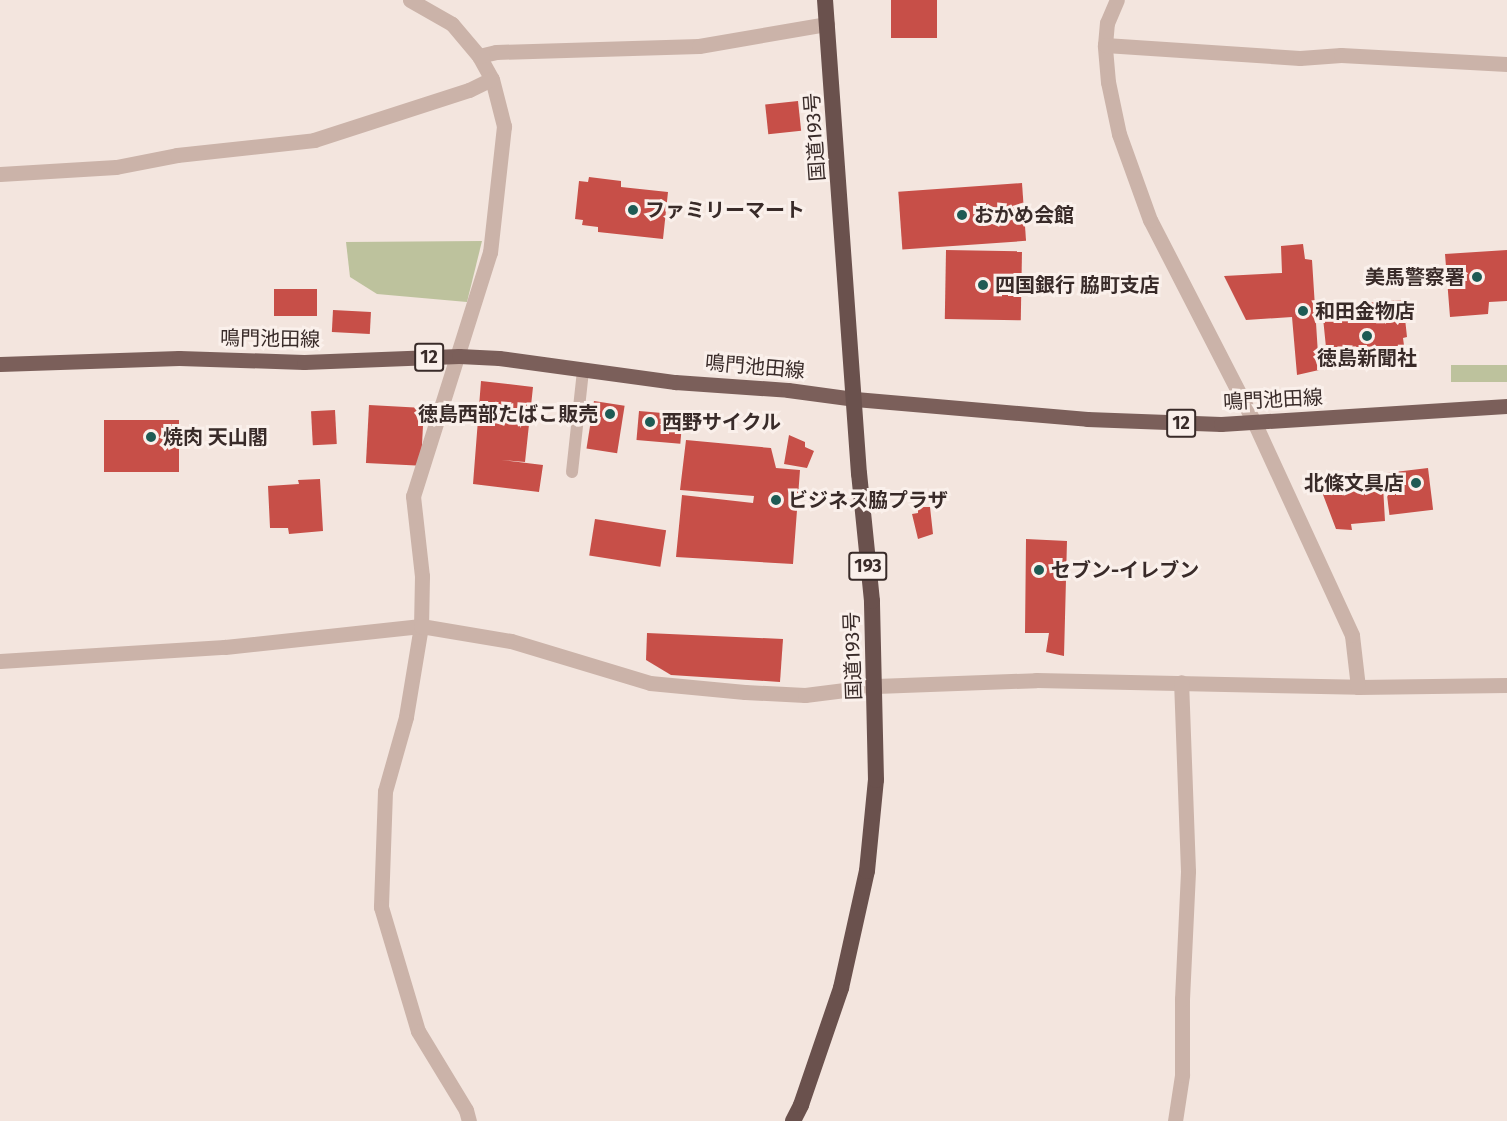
<!DOCTYPE html>
<html>
<head>
<meta charset="utf-8">
<style>
	body { margin:0 }
	#map { position:relative; width:1507px; height:1121px; overflow:hidden; background:#f3e5de; font-family:"Fira Sans","Noto Sans JP",sans-serif }
	div>[style] { position:absolute }
	.green>* { inset:0; background:#bdc29d; transform-origin:0 0 }
	.building>* { inset:0; background:#c74f48; transform-origin:0 0 }
	.service>* { height:12px; margin:-6px; padding:0 6px; transform-origin:6px; border-radius:6px; background:#cbb3a9 }
	.minor>* { height:15px; margin:-7.5px; padding:0 7.5px; transform-origin:7.5px; border-radius:7.5px; background:#cbb3a9 }
	.primary>* { height:15px; margin:-7.5px; padding:0 7.5px; transform-origin:7.5px; border-radius:7.5px; background:#7b5f5a }
	.trunk>* { height:16px; margin:-8px; padding:0 8px; transform-origin:8px; border-radius:8px; background:#6a514d }
	.dots>* { width:16px; height:16px; translate:-50% -50%; box-sizing:border-box; border:3px solid #faf0eb; border-radius:50% }
	span { translate:-50% -50%; white-space:nowrap; text-align:center; line-height:1.15; -webkit-text-stroke:6px #faf0eb; paint-order:stroke }
	.shield-label span { padding:2px 4px; background:#faf0eb; border:2px solid; border-radius:4px; -webkit-text-stroke-width:0 }
	.shield-label { font-size:18px; color:#392b29; font-weight:700 }
	.street-label { font-size:20px; color:#392b29 }
	.poi-label { font-size:20px; color:#392b29; font-weight:700 }
	.left { translate:0 -50%; text-align:left }
	.right { translate:-100% -50%; text-align:right }
</style>
</head>
<body>
<div id="map">
	<div class="green">
		<i style="clip-path:polygon(482px 241px,467px 302px,377px 294px,350px 277px,346px 242px)"></i>
		<i style="left:1507px;top:365px;width:17px;height:56px;rotate:90deg"></i>
	</div>
	<div class="building">
		<i style="left:891px;top:0;width:46px;height:38px"></i>
		<i style="left:798px;top:101px;width:30px;height:33px;rotate:84deg"></i>
		<i style="clip-path:polygon(589px 177px,621px 181px,621px 187px,668px 192px,663px 239px,598px 232px,598px 227px,582px 225px,583px 220px,575px 219px,579px 181px,588px 182px)"></i>
		<i style="left:1022px;top:183px;width:58px;height:124px;rotate:86deg"></i>
		<i style="clip-path:polygon(1303px 244px,1305px 259px,1312px 260px,1319px 370px,1297px 375px,1292px 317px,1246px 320px,1224px 276px,1282px 273px,1281px 246px)"></i>
		<i style="left:946px;top:250px;width:76px;height:69px;rotate:1deg"></i>
		<i style="clip-path:polygon(1507px 250px,1507px 301px,1489px 302px,1488px 314px,1450px 317px,1445px 254px)"></i>
		<i style="left:274px;top:289px;width:43px;height:27px"></i>
		<i style="clip-path:polygon(1403px 300px,1407px 337px,1403px 338px,1406px 360px,1328px 367px,1322px 308px,1357px 305px,1357px 313px,1366px 311px,1366px 303px)"></i>
		<i style="left:333px;top:310px;width:38px;height:22px;rotate:3deg"></i>
		<i style="clip-path:polygon(481px 381px,533px 387px,525px 462px,501px 460px,543px 465px,539px 492px,473px 484px)"></i>
		<i style="left:594px;top:401px;width:31px;height:48px;rotate:9deg"></i>
		<i style="left:369px;top:405px;width:55px;height:58px;rotate:3deg"></i>
		<i style="left:335px;top:410px;width:34px;height:24px;rotate:87deg"></i>
		<i style="left:639px;top:411px;width:44px;height:29px;rotate:5deg"></i>
		<i style="left:104px;top:420px;width:75px;height:52px"></i>
		<i style="clip-path:polygon(789px 435px,805px 442px,805px 447px,814px 451px,807px 468px,784px 464px)"></i>
		<i style="clip-path:polygon(686px 440px,771px 448px,776px 468px,800px 470px,793px 564px,676px 557px,682px 495px,753px 503px,754px 496px,680px 490px)"></i>
		<i style="left:1428px;top:468px;width:42px;height:44px;rotate:83deg"></i>
		<i style="clip-path:polygon(320px 479px,323px 531px,289px 534px,288px 528px,270px 528px,268px 486px,299px 484px,298px 480px)"></i>
		<i style="clip-path:polygon(1383px 486px,1385px 521px,1351px 524px,1352px 530px,1336px 529px,1322px 492px)"></i>
		<i style="clip-path:polygon(918px 507px,930px 507px,933px 534px,918px 539px,912px 514px,918px 513px)"></i>
		<i style="left:595px;top:519px;width:72px;height:37px;rotate:9deg"></i>
		<i style="clip-path:polygon(1026px 539px,1067px 541px,1064px 656px,1046px 652px,1049px 633px,1025px 633px)"></i>
		<i style="clip-path:polygon(647px 633px,783px 639px,780px 682px,671px 675px,646px 660px)"></i>
	</div>
	<div class="service">
		<i style="left:572px;top:472px;width:103px;rotate:-83.8deg"></i>
	</div>
	<div class="minor">
		<i style="left:410px;top:0;width:48px;rotate:29.7deg"></i>
		<i style="left:452px;top:24px;width:42px;rotate:49.8deg"></i>
		<i style="left:479px;top:56px;width:26px;rotate:61deg"></i>
		<i style="left:492px;top:79px;width:49px;rotate:75.7deg"></i>
		<i style="left:504px;top:126px;width:127px;rotate:96.3deg"></i>
		<i style="left:490px;top:252px;width:256px;rotate:107.5deg"></i>
		<i style="left:413px;top:496px;width:81px;rotate:83.6deg"></i>
		<i style="left:422px;top:576px;width:50px;rotate:91.1deg"></i>
		<i style="left:421px;top:626px;width:92px;rotate:99.4deg"></i>
		<i style="left:406px;top:717px;width:77px;rotate:105.8deg"></i>
		<i style="left:385px;top:791px;width:116px;rotate:92deg"></i>
		<i style="left:381px;top:907px;width:129px;rotate:73.4deg"></i>
		<i style="left:418px;top:1031px;width:92px;rotate:58.7deg"></i>
		<i style="left:466px;top:1110px;width:11px;rotate:75deg"></i>
		<i style="left:1105px;top:45px;width:22px;rotate:-85deg"></i>
		<i style="left:1107px;top:23px;width:25px;rotate:-67deg"></i>
		<i style="left:479px;top:56px;width:17px;rotate:-13deg"></i>
		<i style="left:496px;top:52px;width:203px;rotate:-1.7deg"></i>
		<i style="left:699px;top:46px;width:130px;rotate:-9.8deg"></i>
		<i style="left:0;top:174px;width:116px;rotate:-3.5deg"></i>
		<i style="left:116px;top:167px;width:62px;rotate:-11.1deg"></i>
		<i style="left:177px;top:155px;width:138px;rotate:-6.2deg"></i>
		<i style="left:314px;top:140px;width:163px;rotate:-17.9deg"></i>
		<i style="left:469px;top:90px;width:25px;rotate:-26deg"></i>
		<i style="left:0;top:661px;width:225px;rotate:-3.6deg"></i>
		<i style="left:225px;top:647px;width:197px;rotate:-6.1deg"></i>
		<i style="left:421px;top:626px;width:91px;rotate:9.5deg"></i>
		<i style="left:511px;top:641px;width:145px;rotate:16.8deg"></i>
		<i style="left:650px;top:683px;width:95px;rotate:5.4deg"></i>
		<i style="left:745px;top:692px;width:60px;rotate:2.9deg"></i>
		<i style="left:805px;top:695px;width:72px;rotate:-7.2deg"></i>
		<i style="left:876px;top:686px;width:160px;rotate:-2.1deg"></i>
		<i style="left:1036px;top:680px;width:322px;rotate:1.2deg"></i>
		<i style="left:1358px;top:687px;width:149px;rotate:-0.8deg"></i>
		<i style="left:1358px;top:687px;width:52px;rotate:-96.6deg"></i>
		<i style="left:1352px;top:635px;width:232px;rotate:-114.7deg"></i>
		<i style="left:1255px;top:424px;width:229px;rotate:-117.2deg"></i>
		<i style="left:1150px;top:220px;width:91px;rotate:-109.8deg"></i>
		<i style="left:1119px;top:134px;width:53px;rotate:-101.9deg"></i>
		<i style="left:1108px;top:82px;width:37px;rotate:-95deg"></i>
		<i style="left:1105px;top:45px;width:195px;rotate:3.8deg"></i>
		<i style="left:1300px;top:58px;width:41px;rotate:-4.2deg"></i>
		<i style="left:1341px;top:55px;width:166px;rotate:3.1deg"></i>
		<i style="left:1175px;top:1121px;width:47px;rotate:-81.3deg"></i>
		<i style="left:1182px;top:1075px;width:76px;rotate:-90deg"></i>
		<i style="left:1182px;top:999px;width:128px;rotate:-87.3deg"></i>
		<i style="left:1188px;top:871px;width:189px;rotate:-92.1deg"></i>
	</div>
	<div class="primary">
		<i style="left:0;top:364px;width:179px;rotate:-1.9deg"></i>
		<i style="left:179px;top:358px;width:125px;rotate:1.8deg"></i>
		<i style="left:304px;top:362px;width:155px;rotate:-2.2deg"></i>
		<i style="left:459px;top:356px;width:40px;rotate:2.9deg"></i>
		<i style="left:499px;top:358px;width:178px;rotate:7.8deg"></i>
		<i style="left:675px;top:382px;width:113px;rotate:4deg"></i>
		<i style="left:788px;top:390px;width:68px;rotate:7.7deg"></i>
		<i style="left:855px;top:399px;width:233px;rotate:4.9deg"></i>
		<i style="left:1087px;top:419px;width:134px;rotate:2.1deg"></i>
		<i style="left:1221px;top:424px;width:287px;rotate:-3.6deg"></i>
	</div>
	<div class="trunk">
		<i style="left:793px;top:1121px;width:18px;rotate:-63deg"></i>
		<i style="left:801px;top:1105px;width:124px;rotate:-71.1deg"></i>
		<i style="left:841px;top:988px;width:120px;rotate:-77.5deg"></i>
		<i style="left:867px;top:871px;width:91px;rotate:-84.4deg"></i>
		<i style="left:876px;top:780px;width:179px;rotate:-91.3deg"></i>
		<i style="left:872px;top:601px;width:128px;rotate:-95.8deg"></i>
		<i style="left:859px;top:474px;width:475px;rotate:-94.1deg"></i>
	</div>
	<div class="dots">
		<i style="left:633px;top:210px;background:#1e5b54"></i>
		<i style="left:962px;top:215px;background:#1e5b54"></i>
		<i style="left:1477px;top:277px;background:#1e5b54"></i>
		<i style="left:983px;top:285px;background:#1e5b54"></i>
		<i style="left:1303px;top:311px;background:#1e5b54"></i>
		<i style="left:1367px;top:336px;background:#1e5b54"></i>
		<i style="left:610px;top:414px;background:#1e5b54"></i>
		<i style="left:650px;top:422px;background:#1e5b54"></i>
		<i style="left:151px;top:437px;background:#1e5b54"></i>
		<i style="left:1416px;top:483px;background:#1e5b54"></i>
		<i style="left:776px;top:500px;background:#1e5b54"></i>
		<i style="left:1039px;top:570px;background:#1e5b54"></i>
	</div>
	<div class="shield-label">
		<span style="left:429px;top:357px">12</span>
		<span style="left:1181px;top:423px">12</span>
		<span style="left:868px;top:566px">193</span>
	</div>
	<div class="street-label">
		<span style="left:815px;top:137px;rotate:-94deg">国道193号</span>
		<span style="left:270px;top:339px;rotate:1deg">鳴門池田線</span>
		<span style="left:755px;top:367px;rotate:5deg">鳴門池田線</span>
		<span style="left:1273px;top:400px;rotate:-3deg">鳴門池田線</span>
		<span style="left:853px;top:656px;rotate:-92deg">国道193号</span>
	</div>
	<div class="poi-label">
		<span class="left" style="left:645px;top:210px">ファミリーマート</span>
		<span class="left" style="left:974px;top:215px">おかめ会館</span>
		<span class="right" style="left:1465px;top:277px">美馬警察署</span>
		<span class="left" style="left:995px;top:285px">四国銀行 脇町支店</span>
		<span class="left" style="left:1315px;top:311px">和田金物店</span>
		<span style="left:1367px;top:358px">徳島新聞社</span>
		<span class="right" style="left:598px;top:414px">徳島西部たばこ販売</span>
		<span class="left" style="left:662px;top:422px">西野サイクル</span>
		<span class="left" style="left:163px;top:437px">焼肉 天山閣</span>
		<span class="right" style="left:1404px;top:483px">北條文具店</span>
		<span class="left" style="left:788px;top:500px">ビジネス脇プラザ</span>
		<span class="left" style="left:1051px;top:570px">セブン-イレブン</span>
	</div>
</div>
</body>
</html>
